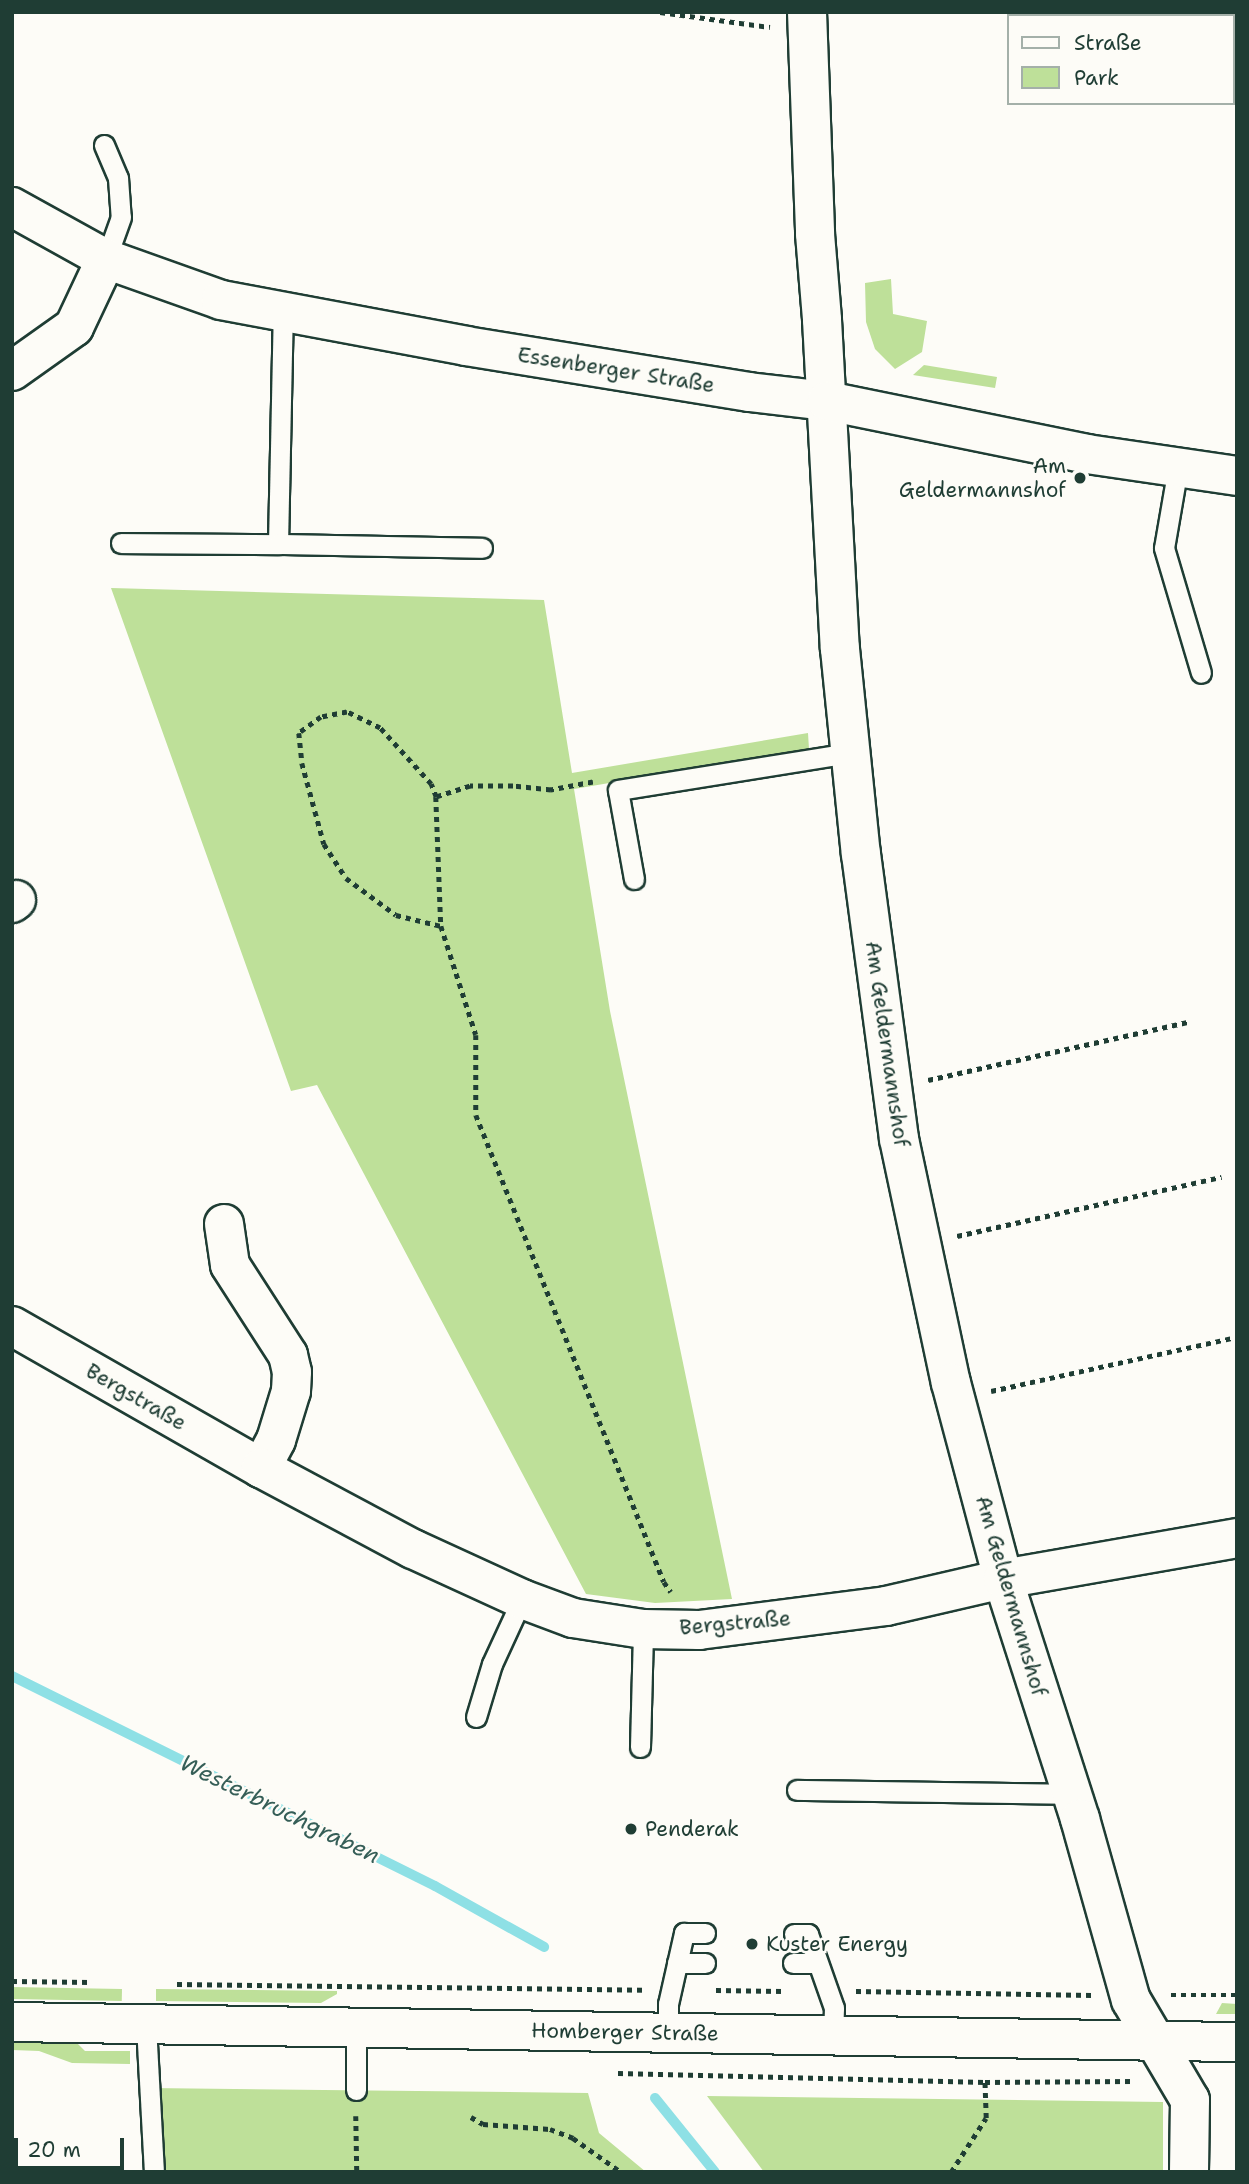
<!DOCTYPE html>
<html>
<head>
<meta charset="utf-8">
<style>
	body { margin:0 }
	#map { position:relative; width:1249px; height:2184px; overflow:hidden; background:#fdfcf7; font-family:"Shantell Sans",sans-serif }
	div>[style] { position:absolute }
	.green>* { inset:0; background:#bee099; transform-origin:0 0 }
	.stream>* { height:10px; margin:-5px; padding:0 5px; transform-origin:5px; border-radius:5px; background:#8ee0e5 }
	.path>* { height:4.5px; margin-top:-2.25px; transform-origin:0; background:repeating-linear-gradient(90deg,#1f3d34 0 5px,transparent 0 10px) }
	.roads { filter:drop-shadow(2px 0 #1f3d34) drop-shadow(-2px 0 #1f3d34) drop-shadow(0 2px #1f3d34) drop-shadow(0 -2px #1f3d34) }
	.lane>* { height:19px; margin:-9.5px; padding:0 9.5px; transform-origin:9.5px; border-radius:9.5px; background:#fdfcf7 }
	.street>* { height:38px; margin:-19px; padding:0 19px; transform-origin:19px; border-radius:19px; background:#fdfcf7 }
	.secondary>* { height:38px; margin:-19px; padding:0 19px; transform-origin:19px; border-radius:19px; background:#fdfcf7 }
	.dots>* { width:19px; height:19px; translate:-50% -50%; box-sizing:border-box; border:4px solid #fdfcf7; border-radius:50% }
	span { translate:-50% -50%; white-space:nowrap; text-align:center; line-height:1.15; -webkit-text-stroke:5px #fdfcf7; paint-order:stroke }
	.street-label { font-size:21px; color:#1f3d34 }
	.poi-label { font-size:21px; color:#1f3d34 }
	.right { translate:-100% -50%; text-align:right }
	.left { translate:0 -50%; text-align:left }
	.water-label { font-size:23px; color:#355e57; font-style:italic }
	.frame { position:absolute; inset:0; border:14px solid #1f3d34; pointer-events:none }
	.legend { position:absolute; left:1007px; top:14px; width:228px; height:91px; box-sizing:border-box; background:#fdfcf7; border:2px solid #a4b0a9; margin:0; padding:9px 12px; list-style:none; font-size:21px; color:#1f3d34 }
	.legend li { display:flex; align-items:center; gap:14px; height:35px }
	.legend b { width:35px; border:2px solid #a4b0a9 }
	.scale { position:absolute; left:14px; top:2138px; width:110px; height:32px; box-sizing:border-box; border:4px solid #1f3d34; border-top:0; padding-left:9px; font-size:21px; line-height:24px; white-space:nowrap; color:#1f3d34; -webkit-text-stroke:5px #fdfcf7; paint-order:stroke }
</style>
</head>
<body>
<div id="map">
	<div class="green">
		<i style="clip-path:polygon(891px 279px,893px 314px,927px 321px,922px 352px,895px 369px,875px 349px,866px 322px,865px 283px)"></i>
		<i style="clip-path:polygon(924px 365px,997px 377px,995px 388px,913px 375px)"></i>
		<i style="clip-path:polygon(111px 588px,544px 600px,572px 773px,808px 733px,809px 749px,574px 789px,610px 1011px,732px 1599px,655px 1603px,586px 1594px,317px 1085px,291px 1091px)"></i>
		<i style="left:12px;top:1987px;width:110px;height:12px;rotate:1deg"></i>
		<i style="clip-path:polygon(156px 1989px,337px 1991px,337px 1994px,321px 2003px,156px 2001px)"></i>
		<i style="clip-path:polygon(1222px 2003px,1237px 2004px,1237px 2014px,1216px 2014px)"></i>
		<i style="clip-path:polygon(12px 2039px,74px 2040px,85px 2051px,130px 2051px,130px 2064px,72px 2063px,39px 2051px,12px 2050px)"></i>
		<i style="clip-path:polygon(149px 2088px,588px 2093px,599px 2133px,646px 2172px,147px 2172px)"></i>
		<i style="clip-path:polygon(707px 2096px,1163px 2102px,1163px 2172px,764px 2172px)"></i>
	</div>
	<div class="stream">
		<i style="left:12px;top:1676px;width:472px;rotate:26.4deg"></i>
		<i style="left:435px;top:1886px;width:125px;rotate:29.2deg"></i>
		<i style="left:655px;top:2098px;width:95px;rotate:51deg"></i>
	</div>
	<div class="path">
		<i style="left:660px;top:12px;width:111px;rotate:7.8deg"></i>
		<i style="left:593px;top:782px;width:43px;rotate:169.2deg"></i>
		<i style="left:551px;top:790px;width:38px;rotate:-174deg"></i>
		<i style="left:513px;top:786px;width:43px;rotate:180deg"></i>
		<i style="left:470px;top:786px;width:36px;rotate:162deg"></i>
		<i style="left:436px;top:797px;width:129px;rotate:87.8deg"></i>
		<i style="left:441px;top:926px;width:114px;rotate:72.2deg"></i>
		<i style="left:476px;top:1035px;width:80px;rotate:90deg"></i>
		<i style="left:476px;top:1115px;width:503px;rotate:68.07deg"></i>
		<i style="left:664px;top:1582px;width:12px;rotate:55deg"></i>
		<i style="left:436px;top:797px;width:14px;rotate:-111deg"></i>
		<i style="left:431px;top:784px;width:76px;rotate:-132.3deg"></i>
		<i style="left:380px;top:728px;width:37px;rotate:-154deg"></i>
		<i style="left:347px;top:712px;width:26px;rotate:169deg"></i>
		<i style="left:321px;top:717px;width:27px;rotate:144deg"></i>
		<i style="left:299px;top:733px;width:30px;rotate:84deg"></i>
		<i style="left:302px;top:763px;width:84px;rotate:74.8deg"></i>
		<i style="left:324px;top:844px;width:40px;rotate:57.1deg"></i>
		<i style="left:346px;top:878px;width:62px;rotate:36.5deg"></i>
		<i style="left:396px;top:915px;width:46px;rotate:13.7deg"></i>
		<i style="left:928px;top:1080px;width:266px;rotate:-12.6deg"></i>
		<i style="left:957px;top:1236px;width:271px;rotate:-12.6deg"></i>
		<i style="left:991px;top:1391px;width:252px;rotate:-12.4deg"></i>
		<i style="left:12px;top:1981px;width:79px;rotate:0.7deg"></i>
		<i style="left:177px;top:1984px;width:467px;rotate:0.7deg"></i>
		<i style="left:716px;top:1990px;width:68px;rotate:0.8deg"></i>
		<i style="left:856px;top:1991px;width:236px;rotate:1deg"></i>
		<i style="left:1171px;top:1995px;width:66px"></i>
		<i style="left:618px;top:2073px;width:367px;rotate:1.4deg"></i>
		<i style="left:985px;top:2082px;width:150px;rotate:-0.4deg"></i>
		<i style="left:356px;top:2116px;width:56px;rotate:89deg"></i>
		<i style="left:471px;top:2117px;width:14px;rotate:30deg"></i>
		<i style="left:483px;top:2124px;width:67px;rotate:4.3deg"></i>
		<i style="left:550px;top:2129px;width:25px;rotate:21deg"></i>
		<i style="left:573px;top:2138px;width:59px;rotate:35.3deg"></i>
		<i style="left:951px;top:2172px;width:64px;rotate:-57.1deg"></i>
		<i style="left:986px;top:2118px;width:37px;rotate:-92deg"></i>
	</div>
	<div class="roads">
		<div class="lane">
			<i style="left:104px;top:145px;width:36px;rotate:67deg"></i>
			<i style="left:118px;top:178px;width:39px;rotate:86deg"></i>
			<i style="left:121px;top:217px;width:45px;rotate:109.7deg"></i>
			<i style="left:1178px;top:467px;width:82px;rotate:99.8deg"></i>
			<i style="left:1164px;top:548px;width:130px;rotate:73.5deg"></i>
			<i style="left:121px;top:543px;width:157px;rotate:0.4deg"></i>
			<i style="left:278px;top:544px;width:231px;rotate:-88.8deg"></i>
			<i style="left:278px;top:544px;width:204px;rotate:1.1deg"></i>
			<i style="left:634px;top:879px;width:90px;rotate:-100.2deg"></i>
			<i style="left:618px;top:790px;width:235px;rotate:-9.1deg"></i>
			<i style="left:476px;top:1717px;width:55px;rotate:-73.2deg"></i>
			<i style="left:492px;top:1664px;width:72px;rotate:-65.2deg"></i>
			<i style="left:640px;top:1747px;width:118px;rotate:-88.5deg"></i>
			<i style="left:797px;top:1790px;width:275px;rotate:0.8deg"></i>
			<i style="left:794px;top:1934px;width:14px"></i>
			<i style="left:808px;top:1934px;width:78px;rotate:70.6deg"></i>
			<i style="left:834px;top:2008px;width:28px;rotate:92deg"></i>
			<i style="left:677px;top:1963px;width:28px"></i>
			<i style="left:793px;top:1963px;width:23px"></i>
			<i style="left:146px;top:2025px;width:147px;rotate:86.9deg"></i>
			<i style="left:356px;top:2028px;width:62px;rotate:90deg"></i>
			<i style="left:668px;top:2033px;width:29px;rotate:-90deg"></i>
			<i style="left:668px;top:2004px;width:73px;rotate:-77.3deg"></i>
			<i style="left:684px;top:1933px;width:21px"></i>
		</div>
		<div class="street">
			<i style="left:807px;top:12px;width:222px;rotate:87.9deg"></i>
			<i style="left:815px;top:234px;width:86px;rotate:85.3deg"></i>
			<i style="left:822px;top:320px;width:329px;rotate:86.9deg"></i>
			<i style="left:840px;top:649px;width:206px;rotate:84.2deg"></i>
			<i style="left:861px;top:854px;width:288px;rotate:82.4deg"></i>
			<i style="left:899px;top:1139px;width:249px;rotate:78deg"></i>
			<i style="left:951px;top:1383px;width:203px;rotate:75.1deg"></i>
			<i style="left:1003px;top:1579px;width:252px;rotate:72.2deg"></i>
			<i style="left:1080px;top:1819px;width:188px;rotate:74.3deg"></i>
			<i style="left:1131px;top:2000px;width:116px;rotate:59.5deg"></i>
			<i style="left:1190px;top:2100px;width:72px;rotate:90.8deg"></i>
			<i style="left:12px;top:371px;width:76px;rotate:-35.4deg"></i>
			<i style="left:74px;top:327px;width:75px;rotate:-64.8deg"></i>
			<i style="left:12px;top:903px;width:5px;rotate:-37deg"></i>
			<i style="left:224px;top:1224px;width:41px;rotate:81.7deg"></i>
			<i style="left:230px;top:1265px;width:107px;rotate:57.2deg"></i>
			<i style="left:288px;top:1355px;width:17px;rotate:77deg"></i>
			<i style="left:292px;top:1372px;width:19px;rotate:93deg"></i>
			<i style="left:291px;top:1391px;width:51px;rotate:107deg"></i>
			<i style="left:276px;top:1440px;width:32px;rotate:118deg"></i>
			<i style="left:12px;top:1326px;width:287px;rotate:29.7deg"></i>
			<i style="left:261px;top:1468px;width:172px;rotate:28.1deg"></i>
			<i style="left:413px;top:1549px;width:120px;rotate:24.6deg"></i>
			<i style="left:522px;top:1599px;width:54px;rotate:20.4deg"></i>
			<i style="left:573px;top:1618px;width:71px;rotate:8.9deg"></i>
			<i style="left:643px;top:1629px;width:56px;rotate:1deg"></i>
			<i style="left:699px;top:1630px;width:189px;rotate:-7.3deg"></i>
			<i style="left:886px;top:1606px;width:120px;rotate:-13deg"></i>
			<i style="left:1003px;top:1579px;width:238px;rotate:-9.9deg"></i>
		</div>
		<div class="secondary">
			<i style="left:12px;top:207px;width:107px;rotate:29deg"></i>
			<i style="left:106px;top:259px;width:122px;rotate:19.6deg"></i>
			<i style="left:221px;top:300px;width:249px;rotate:10.6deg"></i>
			<i style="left:466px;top:346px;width:287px;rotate:9.2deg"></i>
			<i style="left:749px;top:392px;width:79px;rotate:6.6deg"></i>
			<i style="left:827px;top:401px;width:265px;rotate:11.5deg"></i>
			<i style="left:1087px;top:454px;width:152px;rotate:8.3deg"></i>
			<i style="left:12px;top:2022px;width:1225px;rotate:0.94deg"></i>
		</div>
	</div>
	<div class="dots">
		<i style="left:1080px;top:478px;background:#1f3d34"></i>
		<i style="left:631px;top:1829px;background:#1f3d34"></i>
		<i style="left:752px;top:1944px;background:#1f3d34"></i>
	</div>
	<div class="street-label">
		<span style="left:616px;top:370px;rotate:9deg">Essenberger Straße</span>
		<span style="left:887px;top:1044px;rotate:82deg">Am Geldermannshof</span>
		<span style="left:136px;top:1397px;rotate:30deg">Bergstraße</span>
		<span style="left:1011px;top:1596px;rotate:74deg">Am Geldermannshof</span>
		<span style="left:735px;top:1623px;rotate:-5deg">Bergstraße</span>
		<span style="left:625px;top:2032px;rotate:1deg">Homberger Straße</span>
	</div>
	<div class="poi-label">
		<span class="right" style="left:1066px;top:478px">Am<br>Geldermannshof</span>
		<span class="left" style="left:645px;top:1829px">Penderak</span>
		<span class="left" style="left:766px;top:1944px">Kuster Energy</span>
	</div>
	<div class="water-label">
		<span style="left:280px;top:1809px;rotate:26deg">Westerbruchgraben</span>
	</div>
	<div class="frame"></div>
	<ul class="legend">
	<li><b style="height:9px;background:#fdfcf7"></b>Straße</li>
	<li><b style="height:19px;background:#bee099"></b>Park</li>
	</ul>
	<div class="scale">20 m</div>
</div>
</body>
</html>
